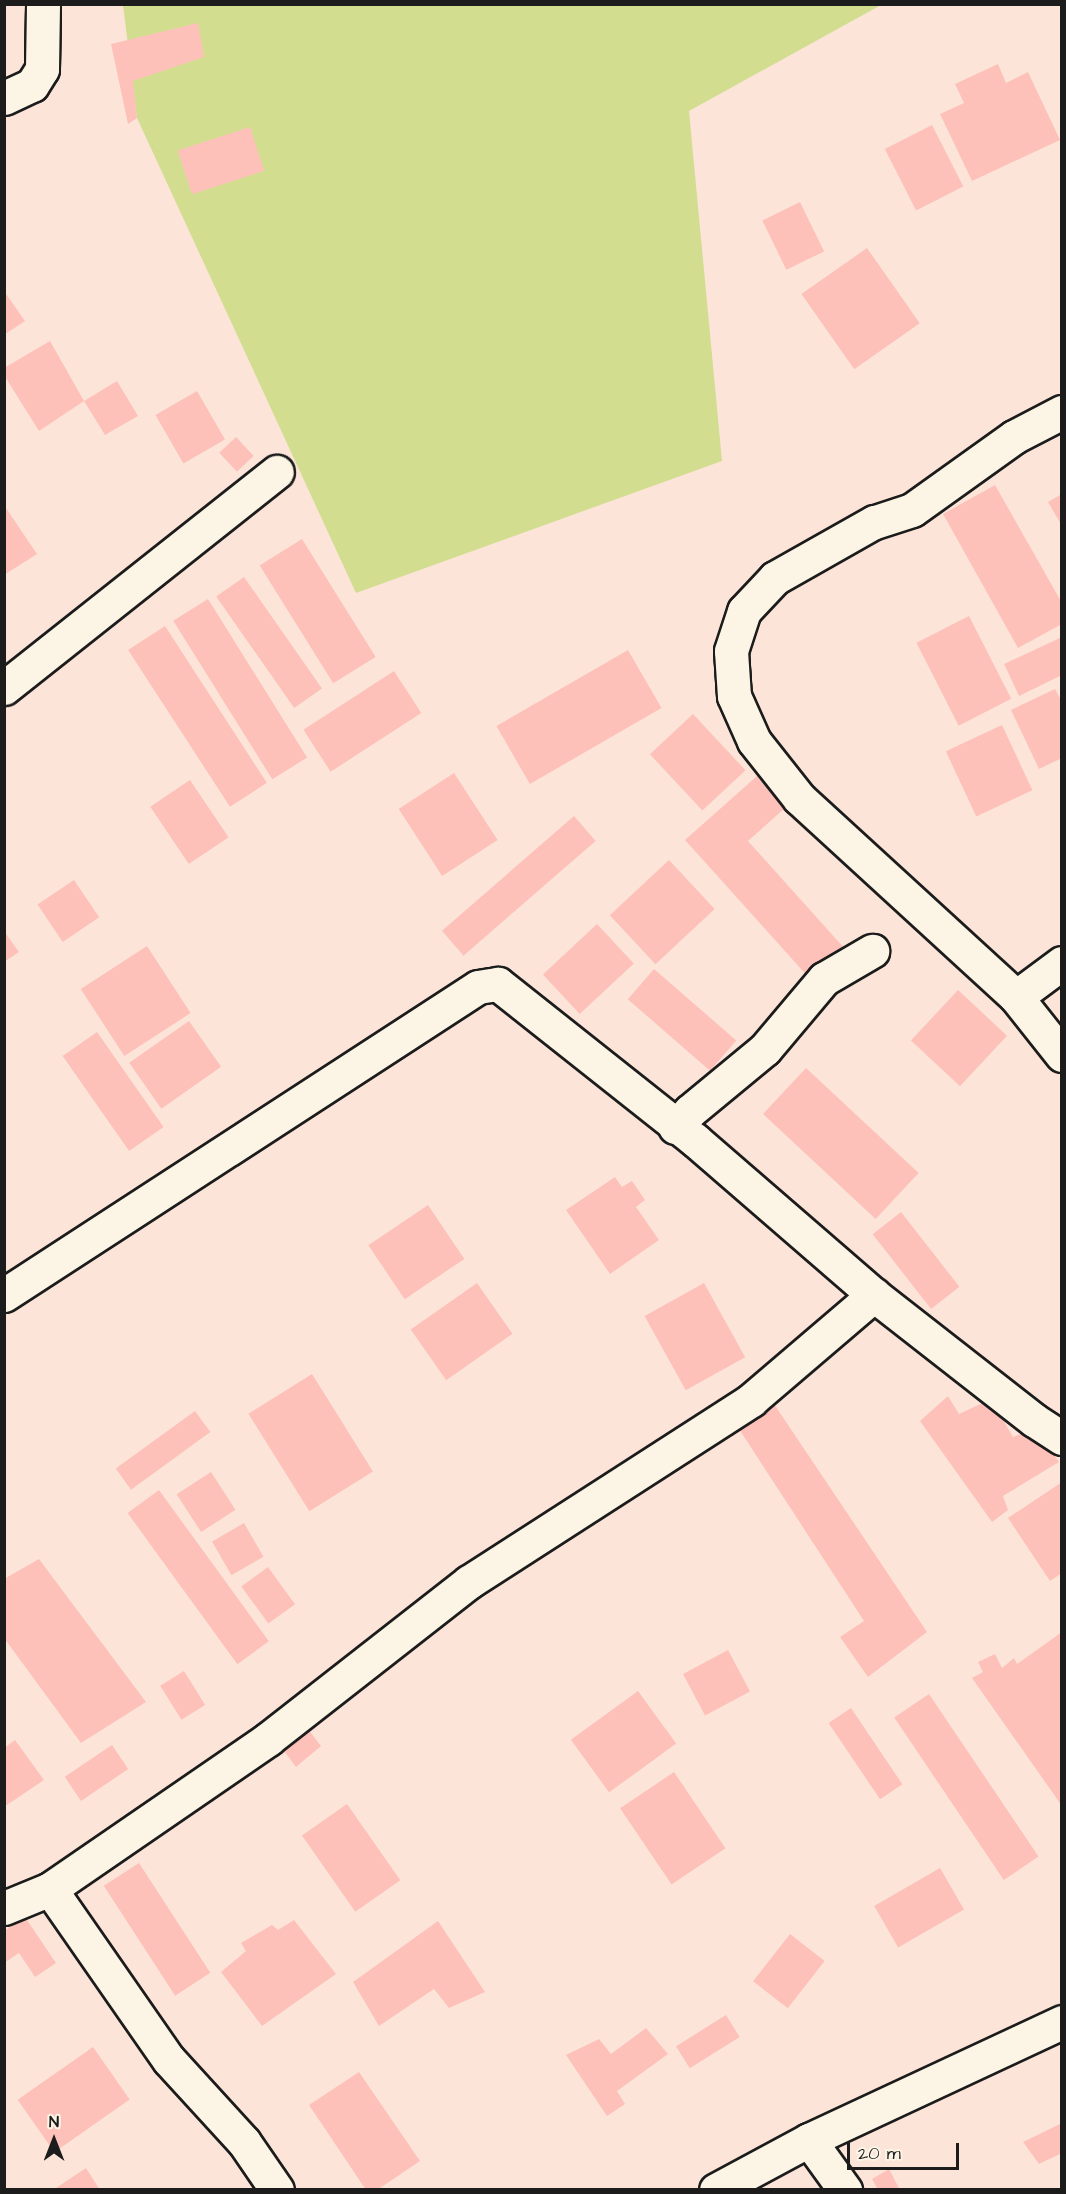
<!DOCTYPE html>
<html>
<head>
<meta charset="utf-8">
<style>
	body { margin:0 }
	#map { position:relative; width:1066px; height:2194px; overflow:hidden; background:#fce5d8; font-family:"Architects Daughter",sans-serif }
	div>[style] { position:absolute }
	.green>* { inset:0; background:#d2dd90 }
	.building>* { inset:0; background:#fdc1ba; transform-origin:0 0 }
	.roads { filter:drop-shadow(2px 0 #1c1c1c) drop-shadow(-2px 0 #1c1c1c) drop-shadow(0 2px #1c1c1c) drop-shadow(0 -2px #1c1c1c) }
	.minor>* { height:33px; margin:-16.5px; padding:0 16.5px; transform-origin:16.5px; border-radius:16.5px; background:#fcf5e5 }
	.tertiary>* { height:33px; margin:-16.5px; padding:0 16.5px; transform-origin:16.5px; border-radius:16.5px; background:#fcf5e5 }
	span { translate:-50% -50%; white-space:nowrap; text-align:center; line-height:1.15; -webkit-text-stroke:4.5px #fcf5e5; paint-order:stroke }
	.frame { position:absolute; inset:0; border:6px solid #1c1c1c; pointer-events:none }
	.north { position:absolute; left:24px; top:2110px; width:60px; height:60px; -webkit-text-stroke:4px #fcf5e5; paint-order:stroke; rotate:0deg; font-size:16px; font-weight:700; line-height:24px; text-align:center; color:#1c1c1c }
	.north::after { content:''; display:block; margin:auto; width:21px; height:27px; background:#1c1c1c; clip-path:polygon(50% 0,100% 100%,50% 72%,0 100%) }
	.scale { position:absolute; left:847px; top:2143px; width:112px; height:27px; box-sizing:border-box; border:3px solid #1c1c1c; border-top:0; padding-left:8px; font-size:18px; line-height:21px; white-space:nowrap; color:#1c1c1c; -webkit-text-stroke:4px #fcf5e5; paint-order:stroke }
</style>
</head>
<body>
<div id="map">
	<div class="green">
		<i style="clip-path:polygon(123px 5px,881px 5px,689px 111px,722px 461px,356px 593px,137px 118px)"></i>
	</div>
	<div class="building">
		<i style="clip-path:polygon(198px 23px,204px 57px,133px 81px,137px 118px,128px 124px,111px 44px)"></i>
		<i style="clip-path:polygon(998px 64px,1006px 83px,1028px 72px,1060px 140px,972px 181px,940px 114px,964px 103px,955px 84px)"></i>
		<i style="left:932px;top:125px;width:69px;height:53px;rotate:63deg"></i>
		<i style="left:250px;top:127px;width:46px;height:76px;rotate:72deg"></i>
		<i style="left:800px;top:202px;width:55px;height:42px;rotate:64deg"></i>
		<i style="left:867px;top:248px;width:92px;height:80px;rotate:55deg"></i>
		<i style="clip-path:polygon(4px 291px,25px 321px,4px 335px)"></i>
		<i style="clip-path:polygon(50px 341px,84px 401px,117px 381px,138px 416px,105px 435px,84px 401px,39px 431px,4px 375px,4px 368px)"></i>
		<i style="left:197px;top:391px;width:56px;height:48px;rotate:60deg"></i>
		<i style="left:236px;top:437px;width:26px;height:23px;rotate:47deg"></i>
		<i style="clip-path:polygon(995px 485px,1062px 603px,1062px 624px,1018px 648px,943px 514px)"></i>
		<i style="clip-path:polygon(1062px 494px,1062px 526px,1048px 502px)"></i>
		<i style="clip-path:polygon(4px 505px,37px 554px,4px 575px)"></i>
		<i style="left:302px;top:539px;width:139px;height:50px;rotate:58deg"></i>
		<i style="left:244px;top:577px;width:136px;height:34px;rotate:55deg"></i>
		<i style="left:208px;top:599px;width:187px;height:41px;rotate:58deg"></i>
		<i style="left:969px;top:616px;width:93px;height:59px;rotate:63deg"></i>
		<i style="left:165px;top:626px;width:187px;height:44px;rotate:57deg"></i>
		<i style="clip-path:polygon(1062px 637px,1062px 675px,1019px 696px,1004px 664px)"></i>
		<i style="left:628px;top:650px;width:67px;height:152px;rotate:60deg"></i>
		<i style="left:394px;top:671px;width:50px;height:108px;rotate:57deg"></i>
		<i style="clip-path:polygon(1055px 689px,1062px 702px,1062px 758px,1039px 769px,1011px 710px)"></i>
		<i style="left:693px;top:714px;width:77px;height:59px;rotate:47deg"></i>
		<i style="left:1002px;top:725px;width:72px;height:62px;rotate:65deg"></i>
		<i style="left:454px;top:773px;width:80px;height:66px;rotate:57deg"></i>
		<i style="clip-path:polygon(757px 776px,785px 808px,748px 841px,845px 949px,810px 979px,685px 840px)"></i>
		<i style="left:190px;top:780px;width:69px;height:48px;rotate:56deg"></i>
		<i style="left:574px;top:816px;width:33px;height:175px;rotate:49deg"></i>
		<i style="left:669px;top:860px;width:67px;height:81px;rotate:47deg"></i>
		<i style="left:74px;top:880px;width:45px;height:44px;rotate:56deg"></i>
		<i style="left:597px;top:924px;width:54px;height:74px;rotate:47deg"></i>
		<i style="clip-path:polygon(4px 931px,19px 952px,4px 962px)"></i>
		<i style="left:147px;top:946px;width:80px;height:79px;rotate:57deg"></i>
		<i style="left:654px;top:969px;width:109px;height:40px;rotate:41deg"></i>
		<i style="left:958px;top:990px;width:67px;height:69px;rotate:43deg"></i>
		<i style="left:189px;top:1021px;width:56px;height:73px;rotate:55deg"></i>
		<i style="left:97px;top:1032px;width:116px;height:42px;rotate:55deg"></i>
		<i style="left:806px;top:1068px;width:154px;height:63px;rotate:43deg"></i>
		<i style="clip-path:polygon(615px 1177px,622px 1187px,632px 1181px,645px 1200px,636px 1207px,659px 1240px,610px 1274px,566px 1210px)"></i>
		<i style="left:428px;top:1205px;width:65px;height:72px;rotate:56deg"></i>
		<i style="left:901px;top:1212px;width:95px;height:36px;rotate:52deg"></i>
		<i style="left:477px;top:1283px;width:62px;height:81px;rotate:55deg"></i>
		<i style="left:704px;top:1283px;width:85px;height:68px;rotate:61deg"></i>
		<i style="left:312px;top:1374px;width:115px;height:75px;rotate:58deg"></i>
		<i style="clip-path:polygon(948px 1396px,959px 1414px,991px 1399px,1013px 1437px,1034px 1429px,1059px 1462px,1003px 1496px,1008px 1510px,992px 1522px,920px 1421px)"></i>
		<i style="clip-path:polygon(772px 1401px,927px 1632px,868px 1677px,840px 1637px,864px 1621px,737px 1426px)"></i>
		<i style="left:195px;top:1411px;width:26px;height:98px;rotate:54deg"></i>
		<i style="left:211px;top:1472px;width:45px;height:41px;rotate:57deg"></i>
		<i style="clip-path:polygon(1062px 1482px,1062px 1573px,1050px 1581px,1008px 1518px)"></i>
		<i style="left:159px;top:1490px;width:187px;height:39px;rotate:54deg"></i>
		<i style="left:244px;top:1523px;width:39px;height:37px;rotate:60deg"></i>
		<i style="clip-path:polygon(39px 1559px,146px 1702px,81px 1743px,4px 1638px,4px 1579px)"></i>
		<i style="left:268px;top:1567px;width:46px;height:33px;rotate:54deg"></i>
		<i style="clip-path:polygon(1062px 1632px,1062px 1806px,972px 1678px,983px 1672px,978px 1662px,995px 1654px,1002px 1668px,1014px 1658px,1017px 1664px)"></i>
		<i style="left:728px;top:1650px;width:47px;height:51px;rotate:62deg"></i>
		<i style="left:184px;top:1671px;width:40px;height:28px;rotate:58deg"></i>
		<i style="left:638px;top:1691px;width:65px;height:83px;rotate:54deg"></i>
		<i style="left:929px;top:1694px;width:196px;height:42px;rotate:56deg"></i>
		<i style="left:851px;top:1708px;width:92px;height:27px;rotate:56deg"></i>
		<i style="clip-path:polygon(301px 1720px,321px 1746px,296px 1767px,278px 1743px)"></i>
		<i style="clip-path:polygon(15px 1740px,44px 1780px,4px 1807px,4px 1748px)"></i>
		<i style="left:112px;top:1745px;width:29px;height:57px;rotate:56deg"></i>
		<i style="left:674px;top:1772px;width:92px;height:65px;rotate:56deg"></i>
		<i style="left:347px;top:1804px;width:93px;height:55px;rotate:55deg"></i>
		<i style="left:139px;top:1863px;width:131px;height:42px;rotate:57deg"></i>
		<i style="left:940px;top:1868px;width:48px;height:76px;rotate:60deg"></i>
		<i style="clip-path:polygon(25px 1917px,56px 1963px,35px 1977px,19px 1953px,4px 1963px,4px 1931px)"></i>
		<i style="clip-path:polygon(294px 1920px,336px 1974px,262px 2026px,221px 1972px,246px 1951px,241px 1943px,272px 1925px,278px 1930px)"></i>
		<i style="clip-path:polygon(438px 1921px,485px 1992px,449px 2008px,434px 1989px,379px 2026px,353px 1982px)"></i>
		<i style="left:790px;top:1934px;width:44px;height:60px;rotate:38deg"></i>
		<i style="left:726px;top:2015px;width:26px;height:59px;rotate:58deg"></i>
		<i style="clip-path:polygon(646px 2028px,668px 2054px,617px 2091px,625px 2104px,607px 2116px,566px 2055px,599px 2039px,611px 2054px)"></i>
		<i style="left:93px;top:2047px;width:64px;height:92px;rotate:55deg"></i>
		<i style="clip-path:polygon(359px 2072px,420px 2161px,377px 2190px,366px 2190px,309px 2105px)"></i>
		<i style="clip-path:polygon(1062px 2123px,1062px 2153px,1039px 2164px,1023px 2142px)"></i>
		<i style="clip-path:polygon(86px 2168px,100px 2190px,53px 2190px)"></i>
		<i style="clip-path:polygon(889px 2169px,900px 2190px,878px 2190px,872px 2179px)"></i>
	</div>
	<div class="roads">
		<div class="minor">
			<i style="left:4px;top:98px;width:31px;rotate:-25deg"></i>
			<i style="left:32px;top:85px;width:19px;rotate:-58deg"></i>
			<i style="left:42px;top:69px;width:65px;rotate:-89.1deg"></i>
			<i style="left:1062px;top:412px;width:54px;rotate:152.5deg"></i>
			<i style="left:1014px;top:437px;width:125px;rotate:144.4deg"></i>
			<i style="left:912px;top:510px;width:40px;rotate:162deg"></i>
			<i style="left:874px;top:522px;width:114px;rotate:150.5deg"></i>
			<i style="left:775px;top:578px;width:45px;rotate:133.2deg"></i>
			<i style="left:744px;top:611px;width:42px;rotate:108deg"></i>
			<i style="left:731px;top:651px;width:45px;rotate:86.2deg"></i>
			<i style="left:734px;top:696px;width:49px;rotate:66deg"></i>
			<i style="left:754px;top:741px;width:73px;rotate:51.7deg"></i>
			<i style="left:799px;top:798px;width:294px;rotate:42.5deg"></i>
			<i style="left:1016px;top:997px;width:74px;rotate:51.6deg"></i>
			<i style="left:4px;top:688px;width:348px;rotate:-38.4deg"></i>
			<i style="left:1016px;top:997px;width:57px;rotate:-36.5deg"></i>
			<i style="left:675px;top:1127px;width:22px;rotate:-47deg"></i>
			<i style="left:690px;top:1111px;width:97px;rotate:-39.6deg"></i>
			<i style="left:765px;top:1049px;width:92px;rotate:-49.9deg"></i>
			<i style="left:824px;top:979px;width:56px;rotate:-30.3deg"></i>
			<i style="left:4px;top:1295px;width:565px;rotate:-33.02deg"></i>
			<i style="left:478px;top:987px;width:20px;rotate:-9deg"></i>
			<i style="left:498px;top:984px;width:251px;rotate:38.4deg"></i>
			<i style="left:695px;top:1140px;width:237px;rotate:40.9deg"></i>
			<i style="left:874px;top:1295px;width:203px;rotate:38deg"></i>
			<i style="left:1034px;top:1420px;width:33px;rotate:33deg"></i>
			<i style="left:50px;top:1889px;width:208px;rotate:55.2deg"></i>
			<i style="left:169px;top:2060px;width:111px;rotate:47.6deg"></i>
			<i style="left:244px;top:2142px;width:58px;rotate:55.5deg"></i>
			<i style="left:4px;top:1908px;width:50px;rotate:-22.4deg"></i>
			<i style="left:50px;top:1889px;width:265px;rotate:-34.5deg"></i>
			<i style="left:268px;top:1739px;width:255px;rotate:-38deg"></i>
			<i style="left:469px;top:1582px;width:336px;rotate:-32.8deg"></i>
			<i style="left:751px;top:1400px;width:162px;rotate:-40.5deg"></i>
			<i style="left:809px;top:2140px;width:62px;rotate:54.2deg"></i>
		</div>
		<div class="tertiary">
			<i style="left:716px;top:2190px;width:106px;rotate:-28.3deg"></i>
			<i style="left:809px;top:2140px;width:279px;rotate:-25deg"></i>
		</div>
	</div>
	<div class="frame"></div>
	<div class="north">N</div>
	<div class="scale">20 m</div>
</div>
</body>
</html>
